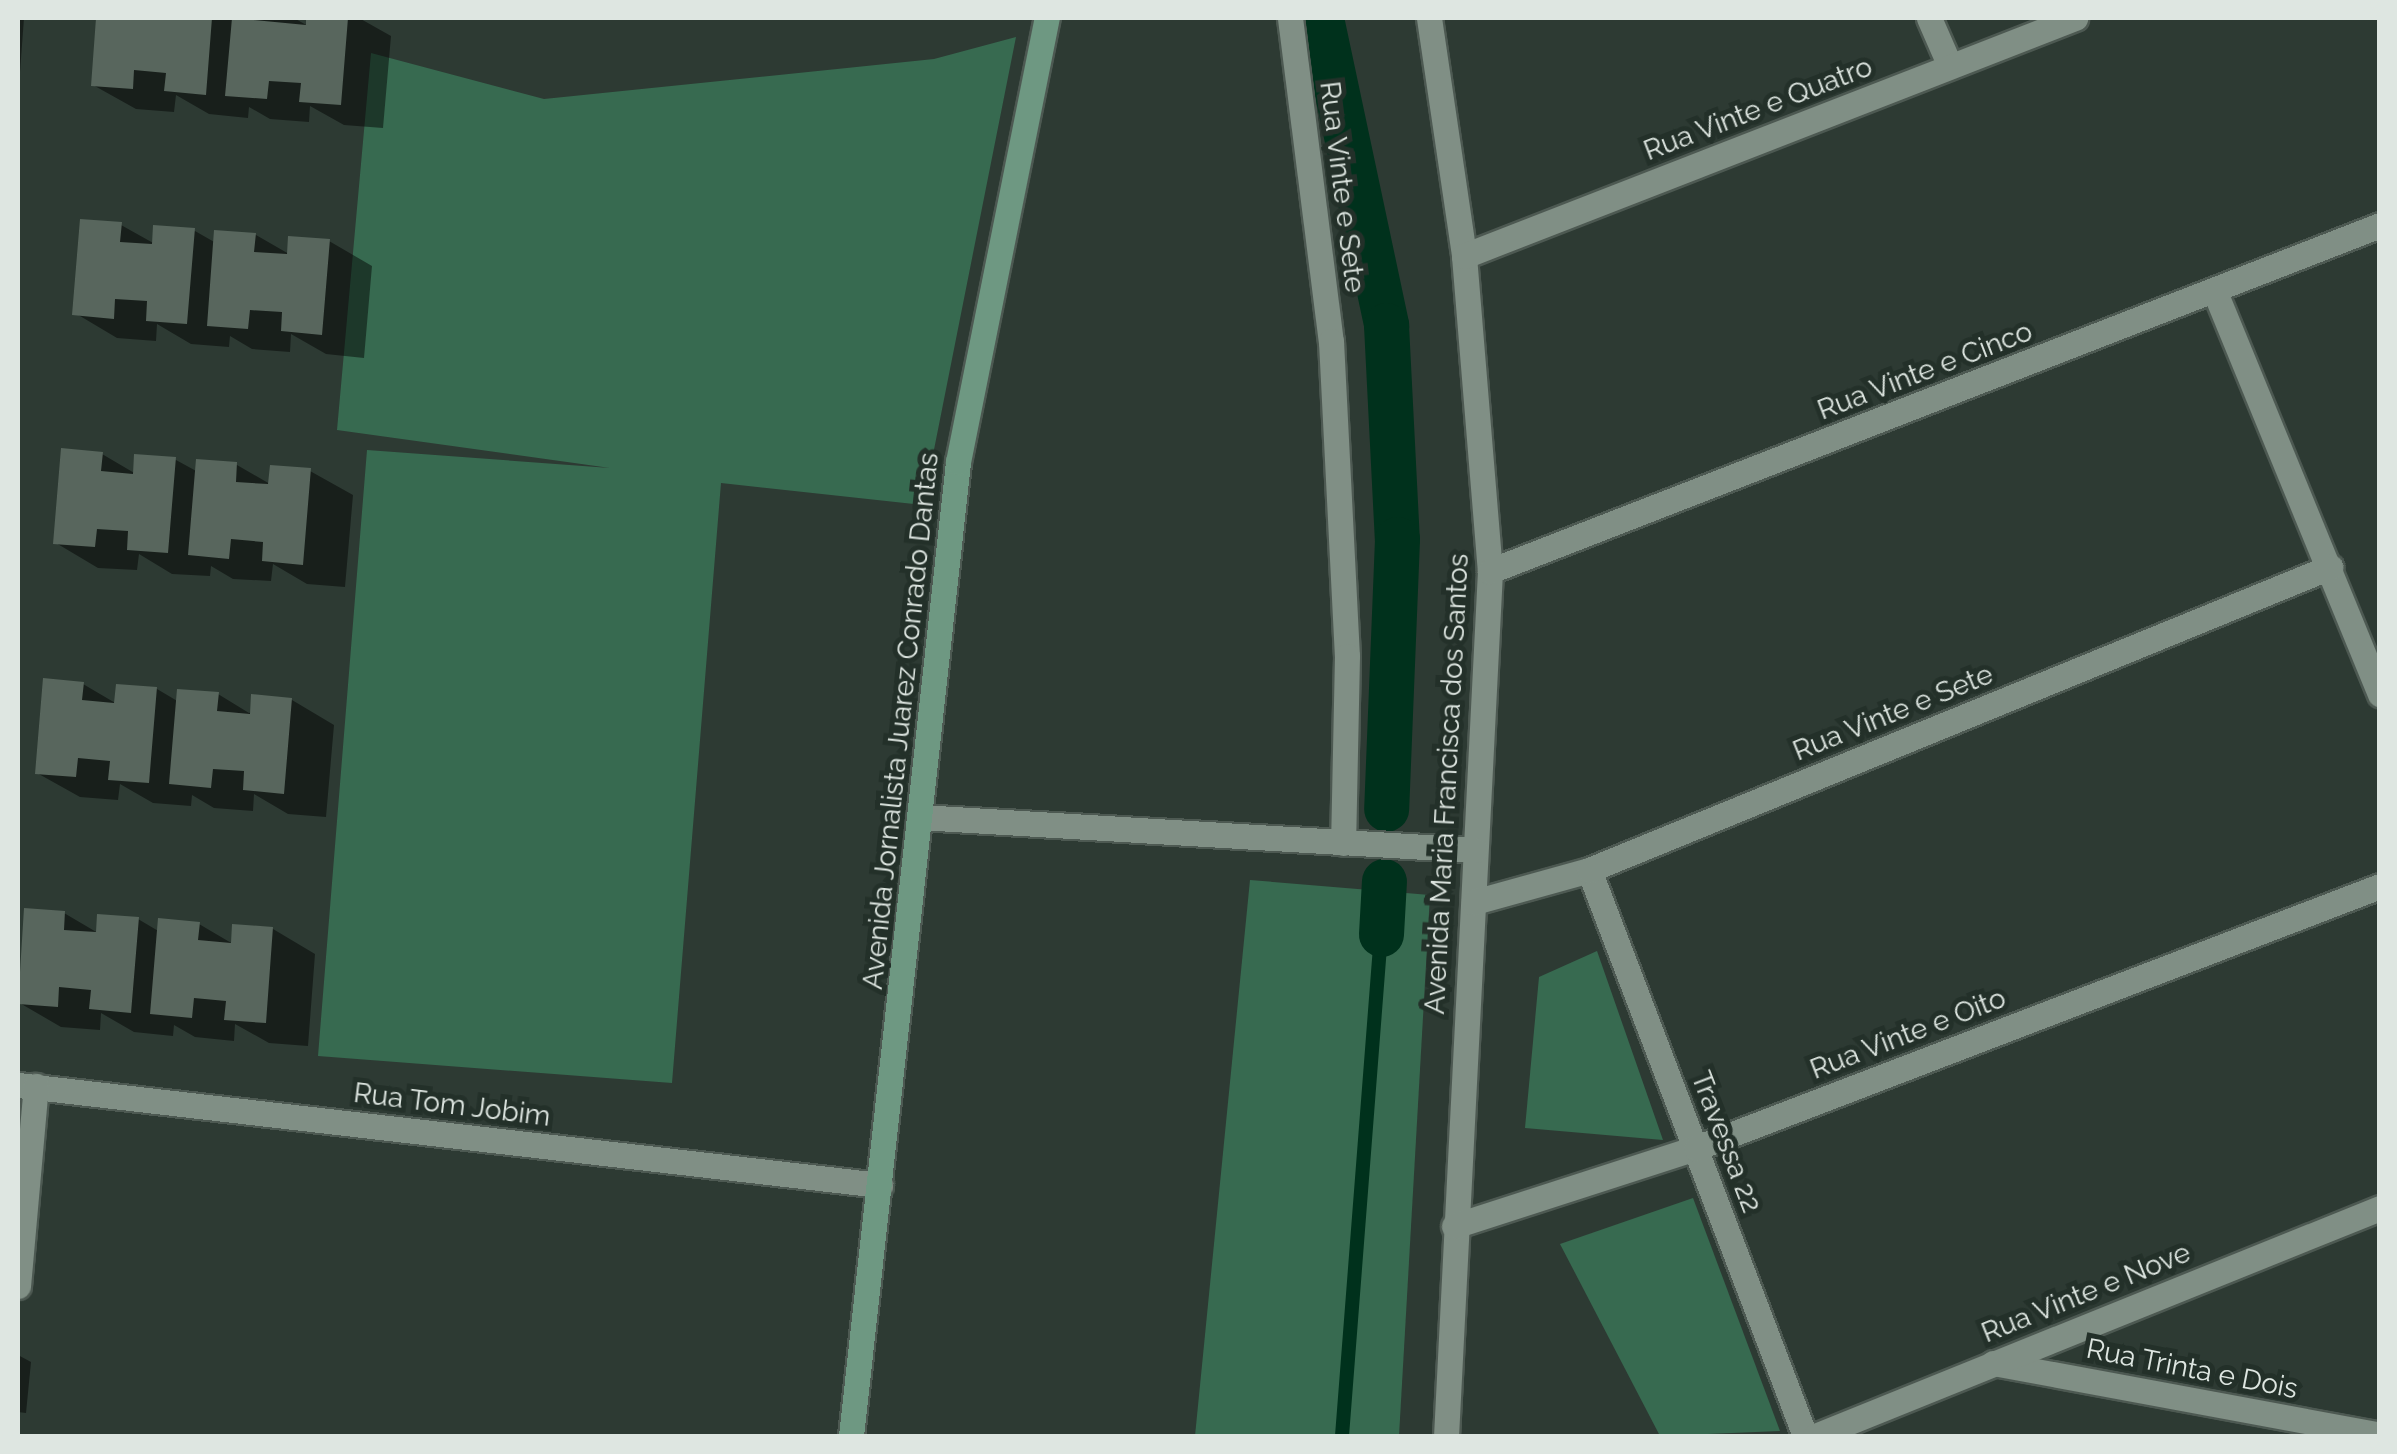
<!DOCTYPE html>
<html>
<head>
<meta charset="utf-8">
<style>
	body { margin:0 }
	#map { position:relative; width:2397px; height:1454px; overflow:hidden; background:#2d3a33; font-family:Raleway,sans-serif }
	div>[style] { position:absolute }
	.green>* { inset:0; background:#376a50 }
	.shadow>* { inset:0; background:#0007 }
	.stream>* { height:14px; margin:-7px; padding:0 7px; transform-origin:7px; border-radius:7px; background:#00311c }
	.canal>* { height:45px; margin:-22.5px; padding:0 22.5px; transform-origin:22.5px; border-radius:22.5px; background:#00311c }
	.building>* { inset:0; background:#58665d }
	.roads { filter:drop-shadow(2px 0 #4d5952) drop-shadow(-2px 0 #4d5952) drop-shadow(0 2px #4d5952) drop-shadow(0 -2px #4d5952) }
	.minor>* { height:25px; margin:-12.5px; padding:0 12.5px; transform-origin:12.5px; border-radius:12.5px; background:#808f85 }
	.secondary>* { height:25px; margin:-12.5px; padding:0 12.5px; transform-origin:12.5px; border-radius:12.5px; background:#6e9882 }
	span { translate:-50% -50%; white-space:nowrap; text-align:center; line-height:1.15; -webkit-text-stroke:10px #233029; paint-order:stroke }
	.street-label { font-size:28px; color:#dee6e1 }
	.frame { position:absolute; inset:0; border:20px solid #dee6e1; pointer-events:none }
</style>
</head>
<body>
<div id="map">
	<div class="green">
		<i style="clip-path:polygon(1016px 37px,923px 505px,721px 483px,672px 1083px,318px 1056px,367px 450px,610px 468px,337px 430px,371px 53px,544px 99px,934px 59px)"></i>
		<i style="clip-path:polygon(1250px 880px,1430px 895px,1399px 1436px,1195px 1436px)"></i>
		<i style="clip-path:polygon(1597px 951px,1663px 1140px,1525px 1128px,1539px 977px)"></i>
		<i style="clip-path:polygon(1693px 1198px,1780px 1431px,1660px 1436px,1560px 1244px)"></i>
	</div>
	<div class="shadow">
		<i style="clip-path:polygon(18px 18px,24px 18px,18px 99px)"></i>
		<i style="clip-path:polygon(99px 18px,294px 18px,308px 26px,309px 18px,359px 18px,391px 36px,383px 128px,344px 125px,310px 106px,309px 122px,270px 119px,249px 107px,248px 118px,209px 114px,176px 95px,174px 112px,136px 109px,93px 85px)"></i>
		<i style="clip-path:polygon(121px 225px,155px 244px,195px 231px,216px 243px,256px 235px,289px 254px,329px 241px,372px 266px,364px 358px,326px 354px,291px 334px,290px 352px,252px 349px,230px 336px,229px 347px,191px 344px,157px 324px,156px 341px,117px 338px,75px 313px)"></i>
		<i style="clip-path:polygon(102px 454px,136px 474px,176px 460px,198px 472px,237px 465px,270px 484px,310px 471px,353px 495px,345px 587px,307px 584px,273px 564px,271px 581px,233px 579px,211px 566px,210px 576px,172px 574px,139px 554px,137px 570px,98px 568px,56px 543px)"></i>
		<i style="clip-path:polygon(83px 684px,117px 704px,157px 689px,179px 702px,218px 694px,249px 713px,292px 700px,334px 725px,326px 817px,288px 814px,254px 794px,253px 811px,214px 808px,192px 795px,191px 806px,153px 803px,120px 784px,118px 800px,80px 797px,37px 773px)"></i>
		<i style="clip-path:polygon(64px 913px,98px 933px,138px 919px,160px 932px,199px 924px,233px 944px,273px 929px,315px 954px,308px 1046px,269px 1043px,235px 1024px,234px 1041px,195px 1037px,174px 1025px,173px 1036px,134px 1032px,101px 1013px,100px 1030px,61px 1027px,18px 1002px)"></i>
		<i style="clip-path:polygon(18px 1355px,31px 1362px,26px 1413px,18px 1412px)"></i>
	</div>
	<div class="stream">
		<i style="left:1342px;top:1436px;width:504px;rotate:-85.56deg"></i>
	</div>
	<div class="canal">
		<i style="left:1321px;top:18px;width:314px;rotate:78deg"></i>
		<i style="left:1386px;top:325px;width:214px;rotate:87.1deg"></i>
		<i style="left:1397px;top:539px;width:270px;rotate:92.3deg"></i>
		<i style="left:1381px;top:934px;width:53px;rotate:-86.8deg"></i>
	</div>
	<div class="building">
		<i style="clip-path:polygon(96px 18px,212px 18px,206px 95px,164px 91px,166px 73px,134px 70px,133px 89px,91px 86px)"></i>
		<i style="clip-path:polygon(232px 18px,306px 25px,306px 18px,348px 18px,341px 105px,299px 102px,301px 83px,269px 81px,267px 99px,225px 96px)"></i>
		<i style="clip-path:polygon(80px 219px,122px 222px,120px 242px,152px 244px,153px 225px,195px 228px,187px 324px,146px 321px,147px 301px,115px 299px,114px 319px,72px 315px)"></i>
		<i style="clip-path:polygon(214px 230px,256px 233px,254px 252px,287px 254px,288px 236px,330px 239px,322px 335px,281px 331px,282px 312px,250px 310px,248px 329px,207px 326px)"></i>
		<i style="clip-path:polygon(61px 448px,103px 452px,101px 471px,133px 474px,134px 454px,176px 457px,168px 553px,127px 550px,128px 531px,97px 529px,95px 547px,53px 544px)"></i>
		<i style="clip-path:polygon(196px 459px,237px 462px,236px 482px,268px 484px,270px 465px,311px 468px,303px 565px,262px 561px,263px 542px,231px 539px,229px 559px,188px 555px)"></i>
		<i style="clip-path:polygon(43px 678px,84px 682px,82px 700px,114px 703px,116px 684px,157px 687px,149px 783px,108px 780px,110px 761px,78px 758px,76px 777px,35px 774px)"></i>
		<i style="clip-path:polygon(177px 689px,219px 692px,217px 711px,250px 714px,251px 694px,292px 698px,284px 794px,243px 790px,244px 771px,213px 769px,211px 788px,169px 784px)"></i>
		<i style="clip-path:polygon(24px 908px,65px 911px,64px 930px,96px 932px,97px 914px,139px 917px,131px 1013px,89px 1009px,91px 990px,59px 987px,58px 1007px,18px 1004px)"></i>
		<i style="clip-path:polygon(158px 918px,200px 922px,198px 940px,231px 943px,232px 924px,273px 927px,266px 1023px,224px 1020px,226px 1001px,194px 998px,192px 1018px,150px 1014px)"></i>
	</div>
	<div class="roads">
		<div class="minor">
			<i style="left:1290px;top:18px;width:326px;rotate:82.8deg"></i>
			<i style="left:1331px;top:341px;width:315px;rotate:87.1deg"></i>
			<i style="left:1347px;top:656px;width:187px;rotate:91.2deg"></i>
			<i style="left:1429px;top:18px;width:241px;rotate:81.6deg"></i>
			<i style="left:1464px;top:256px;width:316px;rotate:85.3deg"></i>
			<i style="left:1490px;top:571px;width:866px;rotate:92.91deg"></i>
			<i style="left:1929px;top:18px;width:52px;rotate:66.4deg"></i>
			<i style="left:1464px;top:256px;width:656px;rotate:-21.28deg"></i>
			<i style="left:2215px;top:292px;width:435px;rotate:67.7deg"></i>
			<i style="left:1490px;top:571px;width:955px;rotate:-21.24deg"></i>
			<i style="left:920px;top:817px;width:556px;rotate:3.4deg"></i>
			<i style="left:1589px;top:870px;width:606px;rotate:69.11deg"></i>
			<i style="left:1474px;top:902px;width:119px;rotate:-15.5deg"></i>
			<i style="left:1589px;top:870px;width:801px;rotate:-22.24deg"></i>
			<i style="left:18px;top:1085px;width:868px;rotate:6.62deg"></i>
			<i style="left:1454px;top:1226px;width:254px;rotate:-17.9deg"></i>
			<i style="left:1696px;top:1148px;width:732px;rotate:-20.96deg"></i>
			<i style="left:18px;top:1286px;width:201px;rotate:-84.9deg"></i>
			<i style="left:1993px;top:1363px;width:394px;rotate:10.5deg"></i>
			<i style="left:1815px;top:1436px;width:609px;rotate:-21.98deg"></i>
		</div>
		<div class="secondary">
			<i style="left:851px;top:1436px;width:980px;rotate:-83.73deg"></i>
			<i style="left:958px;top:462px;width:453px;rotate:-78.7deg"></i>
		</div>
	</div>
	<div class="street-label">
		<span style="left:1758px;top:109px;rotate:-21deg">Rua Vinte e Quatro</span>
		<span style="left:1342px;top:187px;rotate:83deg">Rua Vinte e Sete</span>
		<span style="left:1925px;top:371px;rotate:-21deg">Rua Vinte e Cinco</span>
		<span style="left:1893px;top:713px;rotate:-22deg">Rua Vinte e Sete</span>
		<span style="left:901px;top:721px;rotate:-84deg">Avenida Jornalista Juarez Conrado Dantas</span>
		<span style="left:1447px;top:784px;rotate:-87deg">Avenida Maria Francisca dos Santos</span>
		<span style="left:1908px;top:1034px;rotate:-21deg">Rua Vinte e Oito</span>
		<span style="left:452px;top:1105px;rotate:7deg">Rua Tom Jobim</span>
		<span style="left:1726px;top:1142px;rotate:69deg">Travessa 22</span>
		<span style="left:2086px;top:1293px;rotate:-22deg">Rua Vinte e Nove</span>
		<span style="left:2192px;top:1369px;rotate:11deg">Rua Trinta e Dois</span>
	</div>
	<div class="frame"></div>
</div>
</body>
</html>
